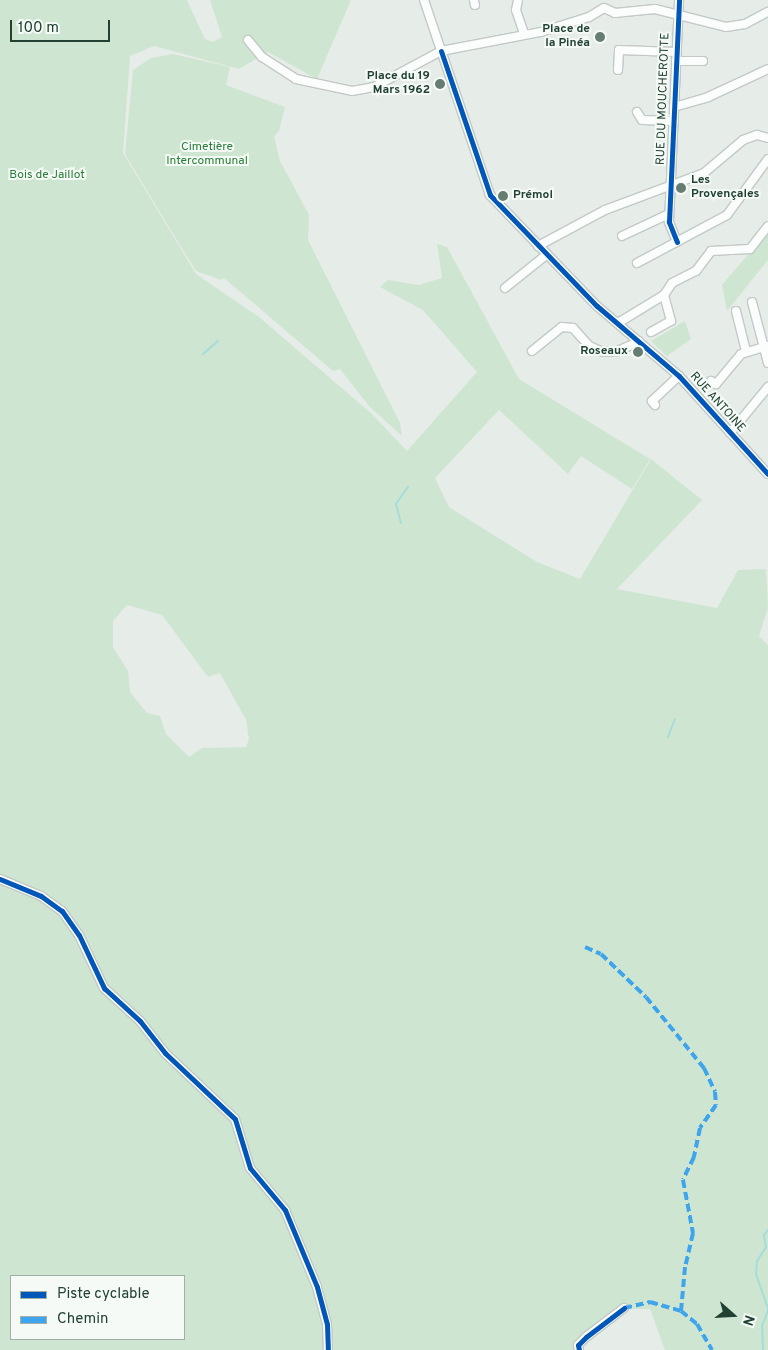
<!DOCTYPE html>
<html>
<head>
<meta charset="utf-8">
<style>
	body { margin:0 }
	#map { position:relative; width:768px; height:1350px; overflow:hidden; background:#e6ece8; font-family:Overpass,sans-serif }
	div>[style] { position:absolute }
	.green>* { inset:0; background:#cee6d1 }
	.stream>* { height:2px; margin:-1px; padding:0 1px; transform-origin:1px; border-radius:1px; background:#a4ddda }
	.roads { filter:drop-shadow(1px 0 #c3c9c5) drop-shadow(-1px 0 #c3c9c5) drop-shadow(0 1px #c3c9c5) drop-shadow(0 -1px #c3c9c5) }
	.minor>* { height:8px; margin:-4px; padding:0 4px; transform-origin:4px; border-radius:4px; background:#fbfcfc }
	.quiet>* { height:4px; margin-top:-2px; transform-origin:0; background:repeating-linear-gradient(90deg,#3ea4eb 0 8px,transparent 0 12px) }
	.cycleway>* { height:5px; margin:-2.5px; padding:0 2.5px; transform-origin:2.5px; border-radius:2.5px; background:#0057b8 }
	.dots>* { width:14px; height:14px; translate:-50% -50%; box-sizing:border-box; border:2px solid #f5faf6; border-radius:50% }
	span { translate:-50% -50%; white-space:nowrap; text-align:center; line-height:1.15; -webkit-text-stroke:4px #f5faf6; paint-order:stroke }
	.poi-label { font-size:12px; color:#214233; font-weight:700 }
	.right { translate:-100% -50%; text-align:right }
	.left { translate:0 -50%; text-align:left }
	.street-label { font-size:12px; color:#214233 }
	.park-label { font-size:12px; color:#287c38 }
	.legend { position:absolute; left:10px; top:1275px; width:175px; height:65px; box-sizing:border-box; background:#f5faf6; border:1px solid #a0b0a8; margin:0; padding:6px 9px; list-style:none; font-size:15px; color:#214233 }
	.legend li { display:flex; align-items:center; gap:10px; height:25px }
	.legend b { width:25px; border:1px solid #a0b0a8 }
	.north { position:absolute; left:708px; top:1290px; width:50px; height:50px; -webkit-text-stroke:4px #f5faf6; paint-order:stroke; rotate:109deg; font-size:14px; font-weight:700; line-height:20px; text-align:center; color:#214233 }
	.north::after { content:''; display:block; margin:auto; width:18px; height:22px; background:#214233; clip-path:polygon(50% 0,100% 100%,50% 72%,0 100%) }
	.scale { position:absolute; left:10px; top:20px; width:100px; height:22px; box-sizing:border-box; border:2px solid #214233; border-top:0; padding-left:6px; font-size:15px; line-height:18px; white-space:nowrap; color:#214233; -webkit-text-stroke:4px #f5faf6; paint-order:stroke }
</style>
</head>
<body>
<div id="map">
	<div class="green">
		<i style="clip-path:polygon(evenodd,0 0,187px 0,205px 39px,213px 42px,222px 37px,210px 0,351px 0,317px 79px,268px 52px,239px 69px,154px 46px,130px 56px,123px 153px,196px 274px,259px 317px,372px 414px,407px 451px,477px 372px,423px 310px,380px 287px,388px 280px,419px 285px,442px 278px,437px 244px,447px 247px,519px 379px,650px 459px,632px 489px,581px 456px,568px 474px,499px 410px,435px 478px,449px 507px,537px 562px,580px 579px,651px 459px,702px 500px,617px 589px,717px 608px,738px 570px,766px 569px,768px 608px,759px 636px,768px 645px,768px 1350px,665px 1350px,650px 1309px,627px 1309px,577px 1350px,0 1350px,0 0,127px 605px,162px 615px,208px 677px,220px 673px,246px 720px,249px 739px,246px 747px,202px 748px,189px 757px,166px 734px,160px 716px,147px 713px,130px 692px,128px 671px,113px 647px,113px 621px,127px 605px,0 0,11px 1276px,184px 1276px,184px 1339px,11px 1339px,11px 1276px)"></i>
		<i style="clip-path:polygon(173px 54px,230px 67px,226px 85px,285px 107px,279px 131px,274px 136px,280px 161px,309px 215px,308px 240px,400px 423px,402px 436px,369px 406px,340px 369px,333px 371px,224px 278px,221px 280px,196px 271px,181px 247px,125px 154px,133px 70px,151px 58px)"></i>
		<i style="clip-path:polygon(768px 231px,768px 260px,727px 311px,722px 285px)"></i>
		<i style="clip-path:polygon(685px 321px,691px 339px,667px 356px,651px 341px)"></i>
	</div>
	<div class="stream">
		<i style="left:203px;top:354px;width:20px;rotate:-41deg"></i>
		<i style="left:401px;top:523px;width:20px;rotate:-105deg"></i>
		<i style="left:396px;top:504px;width:21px;rotate:-55deg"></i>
		<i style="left:668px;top:737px;width:19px;rotate:-69deg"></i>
		<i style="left:768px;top:1230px;width:6px;rotate:129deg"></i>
		<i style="left:764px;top:1235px;width:12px;rotate:81deg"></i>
		<i style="left:766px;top:1247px;width:17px;rotate:123deg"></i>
		<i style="left:757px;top:1261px;width:13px;rotate:94deg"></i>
		<i style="left:756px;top:1274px;width:37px;rotate:71deg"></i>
		<i style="left:763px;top:1350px;width:24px;rotate:-92deg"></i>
		<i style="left:762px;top:1326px;width:17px;rotate:-69deg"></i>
	</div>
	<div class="roads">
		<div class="minor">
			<i style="left:424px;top:0;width:206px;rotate:71.3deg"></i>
			<i style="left:490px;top:195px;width:154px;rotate:46.1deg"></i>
			<i style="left:597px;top:306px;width:108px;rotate:40.5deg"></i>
			<i style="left:679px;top:376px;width:132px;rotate:47.8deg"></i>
			<i style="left:474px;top:0;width:5px;rotate:79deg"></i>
			<i style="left:518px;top:0;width:10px;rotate:101deg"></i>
			<i style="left:516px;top:10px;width:24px;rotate:71deg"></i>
			<i style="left:604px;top:8px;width:12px;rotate:24deg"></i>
			<i style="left:615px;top:13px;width:40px;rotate:-5.7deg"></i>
			<i style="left:655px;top:9px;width:73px;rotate:14.2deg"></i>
			<i style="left:726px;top:27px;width:19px;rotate:-9deg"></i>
			<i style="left:745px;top:24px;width:26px;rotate:-28deg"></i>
			<i style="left:248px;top:40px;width:22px;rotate:51deg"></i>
			<i style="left:262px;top:57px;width:40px;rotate:32.9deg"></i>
			<i style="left:296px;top:79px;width:57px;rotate:12.1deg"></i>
			<i style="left:352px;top:91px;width:22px;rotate:-10deg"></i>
			<i style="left:374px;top:87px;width:76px;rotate:-28.2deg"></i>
			<i style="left:441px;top:51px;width:102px;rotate:-10.8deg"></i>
			<i style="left:541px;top:32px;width:50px;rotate:-17.4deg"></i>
			<i style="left:589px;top:17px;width:17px;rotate:-31deg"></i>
			<i style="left:676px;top:61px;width:27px"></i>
			<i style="left:618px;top:70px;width:20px;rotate:-87deg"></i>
			<i style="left:619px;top:50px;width:57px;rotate:2deg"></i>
			<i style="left:674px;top:107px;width:35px;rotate:-16deg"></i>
			<i style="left:708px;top:97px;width:66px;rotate:-25deg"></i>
			<i style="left:637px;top:112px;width:9px;rotate:58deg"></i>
			<i style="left:642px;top:120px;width:32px;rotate:2deg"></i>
			<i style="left:622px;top:236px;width:52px;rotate:-25.1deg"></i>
			<i style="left:677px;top:242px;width:22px;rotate:-112deg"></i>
			<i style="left:669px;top:222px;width:222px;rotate:-87.4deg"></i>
			<i style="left:538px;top:246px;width:76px;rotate:-28.2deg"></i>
			<i style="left:605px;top:210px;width:106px;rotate:-20.5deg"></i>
			<i style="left:704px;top:173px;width:51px;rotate:-40.2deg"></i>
			<i style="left:743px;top:140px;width:15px;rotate:-20deg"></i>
			<i style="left:757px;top:135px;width:11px;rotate:15deg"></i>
			<i style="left:637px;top:263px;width:102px;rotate:-28.1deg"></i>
			<i style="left:727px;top:215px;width:69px;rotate:-53.8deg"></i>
			<i style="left:505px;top:288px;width:53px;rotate:-38.8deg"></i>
			<i style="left:752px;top:302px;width:63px;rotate:75.3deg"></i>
			<i style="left:736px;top:311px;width:41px;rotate:76deg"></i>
			<i style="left:618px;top:323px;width:54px;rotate:-31.3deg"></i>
			<i style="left:664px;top:295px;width:14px;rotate:-56deg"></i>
			<i style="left:672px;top:283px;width:27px;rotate:-27deg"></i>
			<i style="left:696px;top:271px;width:25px;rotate:-53deg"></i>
			<i style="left:711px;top:251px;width:39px;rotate:-3deg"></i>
			<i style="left:750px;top:249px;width:29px;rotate:-52deg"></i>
			<i style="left:651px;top:332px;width:23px;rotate:-29deg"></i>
			<i style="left:671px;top:321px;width:27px;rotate:-105deg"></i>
			<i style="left:532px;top:351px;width:38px;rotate:-39deg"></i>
			<i style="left:562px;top:327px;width:11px;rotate:5deg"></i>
			<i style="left:573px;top:328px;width:24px;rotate:48deg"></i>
			<i style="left:589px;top:346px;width:15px;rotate:23deg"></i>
			<i style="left:603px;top:352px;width:15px;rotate:-4deg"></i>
			<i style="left:618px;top:351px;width:23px;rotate:-25deg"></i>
			<i style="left:711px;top:381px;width:6px;rotate:31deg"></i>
			<i style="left:716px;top:384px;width:39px;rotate:-50deg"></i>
			<i style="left:741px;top:354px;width:28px;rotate:-17deg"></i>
			<i style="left:655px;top:405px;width:5px;rotate:-127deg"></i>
			<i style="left:652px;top:401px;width:37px;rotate:-43deg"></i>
			<i style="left:730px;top:433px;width:60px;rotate:-50.4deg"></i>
			<i style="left:0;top:879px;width:44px;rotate:22.5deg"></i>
			<i style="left:41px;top:896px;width:26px;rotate:36deg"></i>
			<i style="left:62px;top:911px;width:29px;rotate:55deg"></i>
			<i style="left:79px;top:935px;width:59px;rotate:64.7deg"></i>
			<i style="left:104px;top:988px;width:49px;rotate:42.5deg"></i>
			<i style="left:140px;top:1021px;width:41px;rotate:52deg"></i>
			<i style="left:165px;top:1053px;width:96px;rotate:43.3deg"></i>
			<i style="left:235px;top:1119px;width:51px;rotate:73deg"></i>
			<i style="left:250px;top:1168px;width:55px;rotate:50.2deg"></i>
			<i style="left:285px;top:1210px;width:83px;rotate:67.4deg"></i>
			<i style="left:317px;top:1287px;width:38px;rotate:75deg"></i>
			<i style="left:327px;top:1324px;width:26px;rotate:88deg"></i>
			<i style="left:579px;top:1350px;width:5px;rotate:-101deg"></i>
			<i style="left:578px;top:1345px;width:11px;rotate:-45deg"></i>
			<i style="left:586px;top:1337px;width:48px;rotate:-37.3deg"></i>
		</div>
	</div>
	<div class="quiet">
		<i style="left:585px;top:947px;width:17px;rotate:24deg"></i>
		<i style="left:601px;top:954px;width:62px;rotate:43.7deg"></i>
		<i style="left:646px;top:997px;width:92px;rotate:50.8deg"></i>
		<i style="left:704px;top:1068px;width:26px;rotate:65deg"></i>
		<i style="left:715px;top:1092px;width:13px;rotate:86deg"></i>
		<i style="left:716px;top:1105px;width:28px;rotate:125deg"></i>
		<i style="left:700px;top:1128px;width:30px;rotate:102deg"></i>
		<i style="left:694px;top:1157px;width:25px;rotate:116deg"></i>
		<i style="left:683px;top:1180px;width:54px;rotate:79.3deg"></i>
		<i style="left:693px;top:1233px;width:35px;rotate:103deg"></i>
		<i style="left:685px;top:1267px;width:44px;rotate:95.2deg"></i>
		<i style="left:624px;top:1308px;width:27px;rotate:-13deg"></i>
		<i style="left:650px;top:1302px;width:32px;rotate:16deg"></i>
		<i style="left:681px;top:1311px;width:21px;rotate:39deg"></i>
		<i style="left:697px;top:1324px;width:30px;rotate:60deg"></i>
	</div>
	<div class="cycleway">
		<i style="left:441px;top:51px;width:152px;rotate:71.2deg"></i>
		<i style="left:490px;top:195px;width:154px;rotate:46.1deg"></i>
		<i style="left:597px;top:306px;width:108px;rotate:40.5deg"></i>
		<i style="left:679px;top:376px;width:132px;rotate:47.8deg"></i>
		<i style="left:677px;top:242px;width:22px;rotate:-112deg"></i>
		<i style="left:669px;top:222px;width:222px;rotate:-87.4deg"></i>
		<i style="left:0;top:879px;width:44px;rotate:22.5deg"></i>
		<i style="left:41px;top:896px;width:26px;rotate:36deg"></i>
		<i style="left:62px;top:911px;width:29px;rotate:55deg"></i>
		<i style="left:79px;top:935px;width:59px;rotate:64.7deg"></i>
		<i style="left:104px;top:988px;width:49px;rotate:42.5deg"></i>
		<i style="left:140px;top:1021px;width:41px;rotate:52deg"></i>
		<i style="left:165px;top:1053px;width:96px;rotate:43.3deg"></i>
		<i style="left:235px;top:1119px;width:51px;rotate:73deg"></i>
		<i style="left:250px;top:1168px;width:55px;rotate:50.2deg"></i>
		<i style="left:285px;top:1210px;width:83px;rotate:67.4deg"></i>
		<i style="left:317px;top:1287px;width:38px;rotate:75deg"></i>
		<i style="left:327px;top:1324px;width:26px;rotate:88deg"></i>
		<i style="left:579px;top:1350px;width:5px;rotate:-101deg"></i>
		<i style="left:578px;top:1345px;width:11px;rotate:-45deg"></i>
		<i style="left:586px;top:1337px;width:48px;rotate:-37.3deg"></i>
	</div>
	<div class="dots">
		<i style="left:600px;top:37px;background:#667e72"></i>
		<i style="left:440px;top:84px;background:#667e72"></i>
		<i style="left:681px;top:188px;background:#667e72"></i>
		<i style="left:503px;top:196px;background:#667e72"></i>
		<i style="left:638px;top:352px;background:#667e72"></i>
	</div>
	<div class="poi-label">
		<span class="right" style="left:590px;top:37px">Place de<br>la Pinéa</span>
		<span class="right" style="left:430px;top:84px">Place du 19<br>Mars 1962</span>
		<span class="left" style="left:691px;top:188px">Les<br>Provençales</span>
		<span class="left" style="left:513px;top:196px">Prémol</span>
		<span class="right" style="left:628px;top:352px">Roseaux</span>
	</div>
	<div class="street-label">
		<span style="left:664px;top:99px;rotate:-88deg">RUE DU MOUCHEROTTE</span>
		<span style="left:717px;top:403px;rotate:48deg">RUE ANTOINE</span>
	</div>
	<div class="park-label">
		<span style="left:207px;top:155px">Cimetière<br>Intercommunal</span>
		<span style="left:47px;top:176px">Bois de Jaillot</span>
	</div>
	<ul class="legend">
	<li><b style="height:6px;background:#0057b8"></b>Piste cyclable</li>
	<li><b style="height:6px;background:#3ea4eb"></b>Chemin</li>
	</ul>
	<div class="north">N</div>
	<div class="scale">100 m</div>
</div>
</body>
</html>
